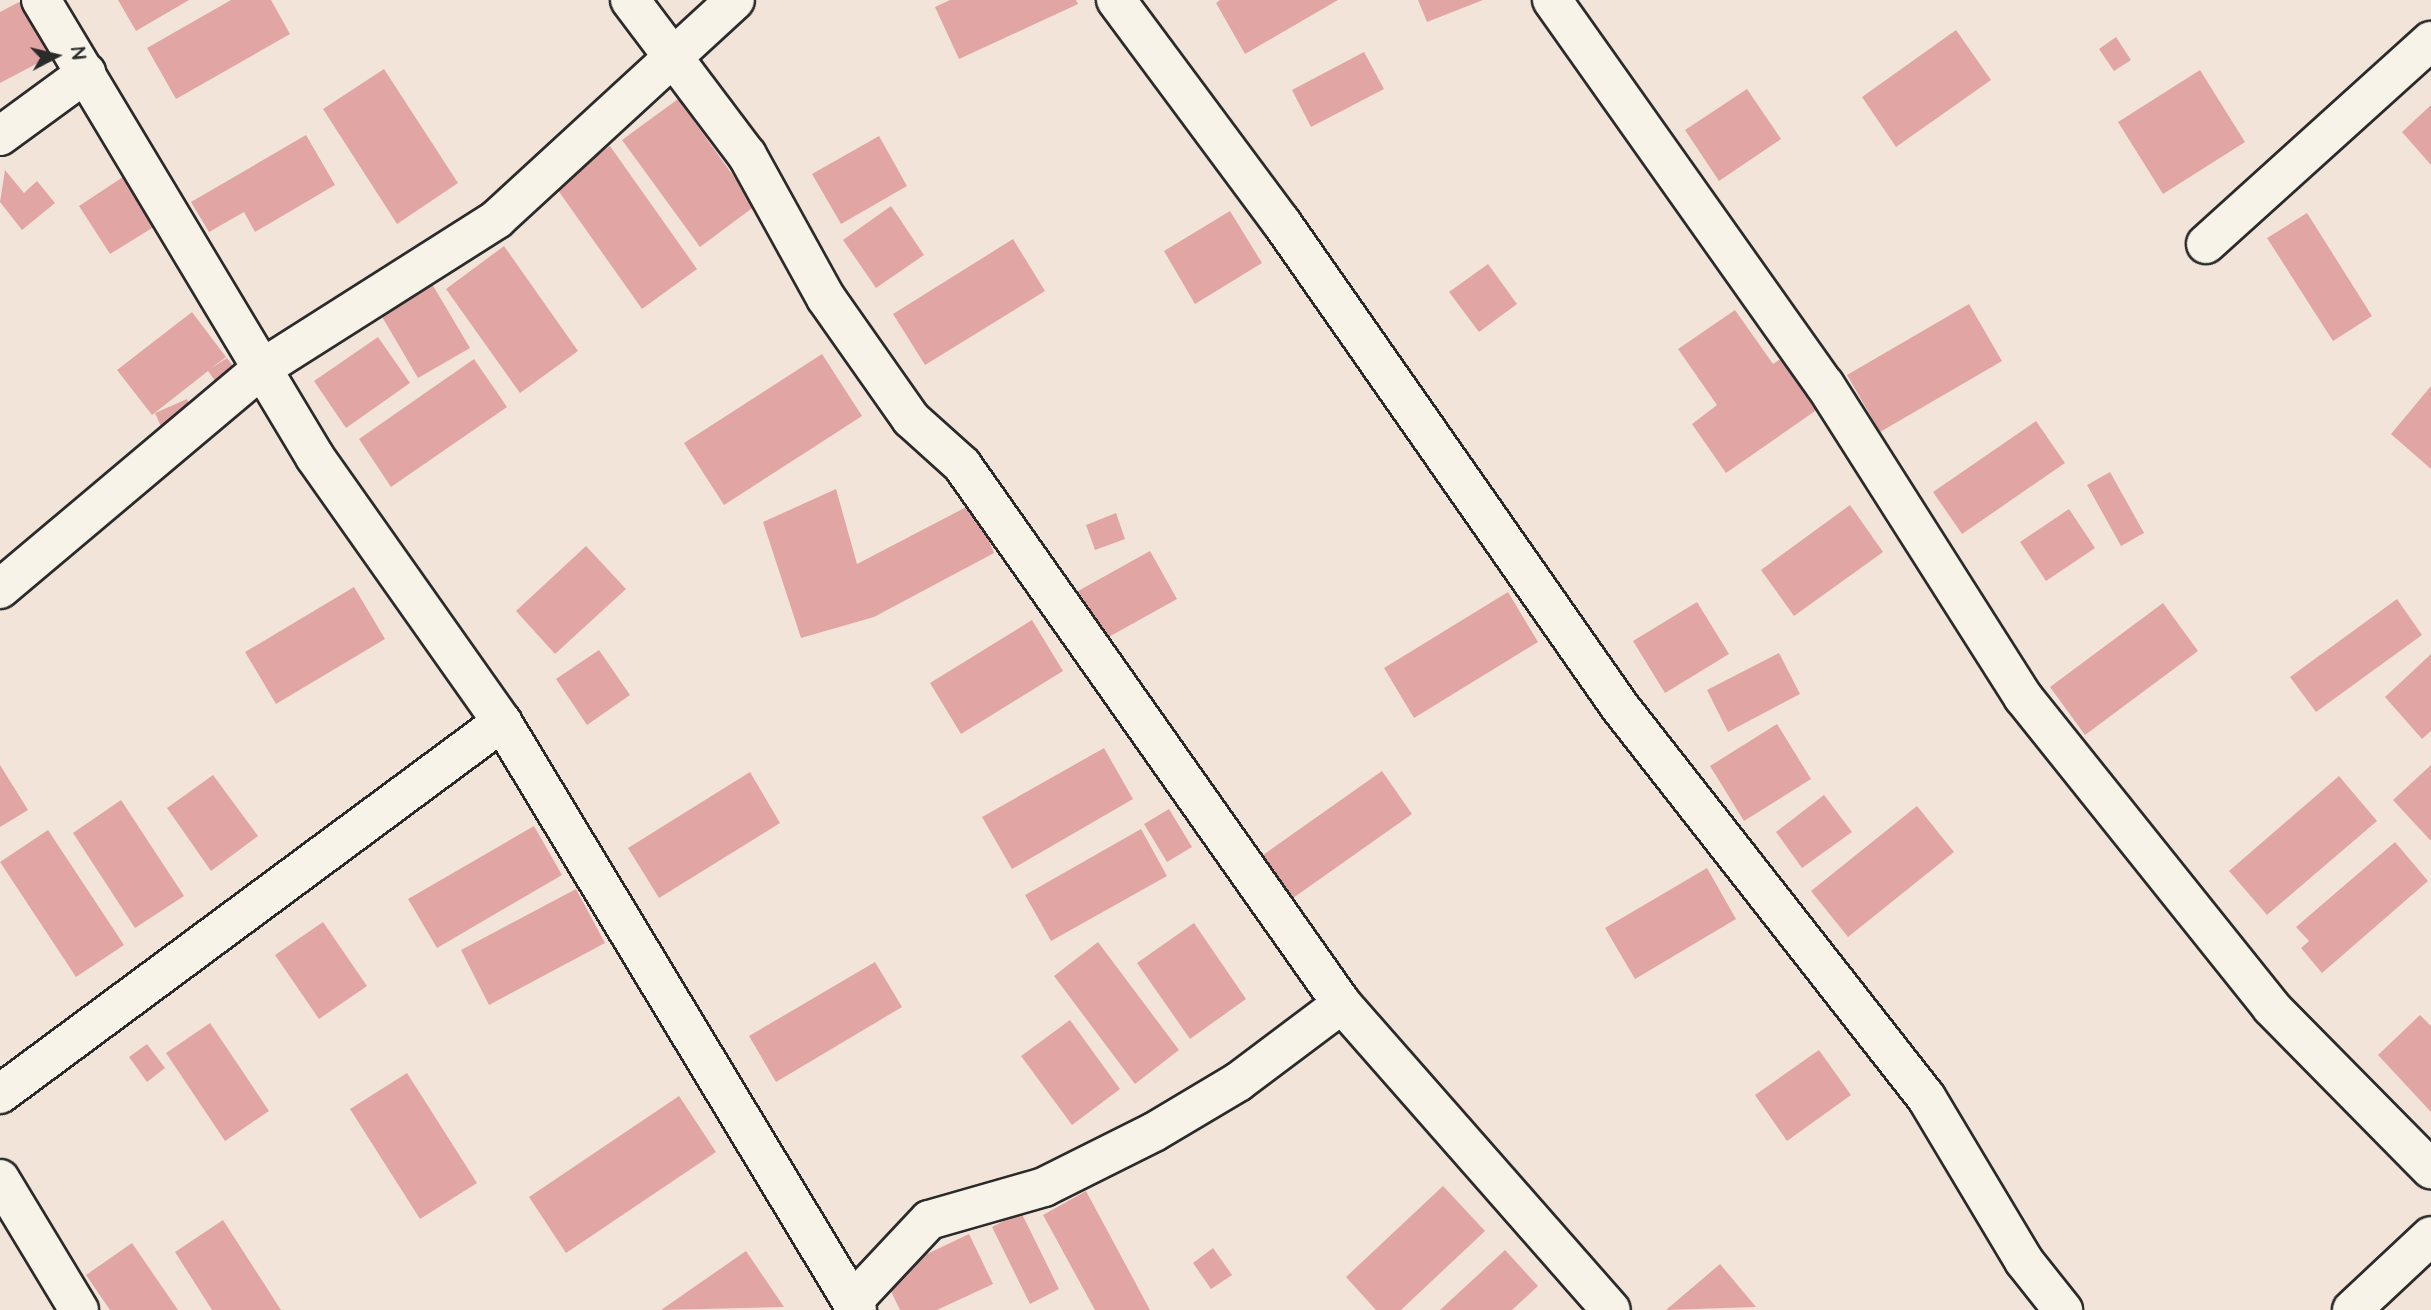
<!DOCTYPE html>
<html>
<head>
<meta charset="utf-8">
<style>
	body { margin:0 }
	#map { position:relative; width:2431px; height:1310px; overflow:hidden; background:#f3e4da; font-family:"Architects Daughter",sans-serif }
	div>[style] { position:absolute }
	.building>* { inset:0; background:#e1a6a4 }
	.roads { filter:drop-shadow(2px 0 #2b2b2b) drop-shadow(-2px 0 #2b2b2b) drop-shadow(0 2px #2b2b2b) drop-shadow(0 -2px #2b2b2b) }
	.street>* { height:38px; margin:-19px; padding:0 19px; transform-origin:19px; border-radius:19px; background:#f7f3e8 }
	span { translate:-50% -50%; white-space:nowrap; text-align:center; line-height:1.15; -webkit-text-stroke:6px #f7f3e8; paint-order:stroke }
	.north { position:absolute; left:21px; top:21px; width:70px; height:70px; -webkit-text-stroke:5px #f7f3e8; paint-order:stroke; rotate:83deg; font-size:19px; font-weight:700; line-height:28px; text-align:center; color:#2b2b2b }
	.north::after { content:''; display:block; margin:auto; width:24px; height:32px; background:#2b2b2b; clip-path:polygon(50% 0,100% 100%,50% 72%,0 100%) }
</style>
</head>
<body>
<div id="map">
	<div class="building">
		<i style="clip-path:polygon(23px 0,57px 53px,0 83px,0 12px)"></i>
		<i style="clip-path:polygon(118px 0,189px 0,136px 31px)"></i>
		<i style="clip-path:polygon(231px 0,271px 0,290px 34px,176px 99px,147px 48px)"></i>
		<i style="clip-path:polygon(950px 0,1076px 0,1078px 4px,959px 59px,935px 7px)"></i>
		<i style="clip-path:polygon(1220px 0,1338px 0,1245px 54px,1216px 3px)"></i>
		<i style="clip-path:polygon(1418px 0,1483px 0,1427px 22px)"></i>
		<i style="clip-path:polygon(1956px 30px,1991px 80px,1896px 147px,1862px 97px)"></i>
		<i style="clip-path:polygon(2116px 37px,2131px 60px,2114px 71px,2099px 49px)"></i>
		<i style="clip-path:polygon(1364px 52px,1384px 89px,1311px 127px,1292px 90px)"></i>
		<i style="clip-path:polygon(384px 69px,458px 183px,397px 224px,323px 109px)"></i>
		<i style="clip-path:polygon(2200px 70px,2245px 142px,2163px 194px,2118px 122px)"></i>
		<i style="clip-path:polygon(1747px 89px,1781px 139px,1719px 181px,1685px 130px)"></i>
		<i style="clip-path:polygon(678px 99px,755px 206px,700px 247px,622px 140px)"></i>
		<i style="clip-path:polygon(2431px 105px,2431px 165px,2402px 132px)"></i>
		<i style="clip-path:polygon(306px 135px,335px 185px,255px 232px,244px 212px,209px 232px,191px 202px)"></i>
		<i style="clip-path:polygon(879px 136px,907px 186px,841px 224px,812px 174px)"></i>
		<i style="clip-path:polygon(610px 146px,697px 269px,642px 309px,555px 186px)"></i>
		<i style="clip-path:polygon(5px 170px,24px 193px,37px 181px,55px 203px,22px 230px,0 202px)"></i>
		<i style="clip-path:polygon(126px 175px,157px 225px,110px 254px,79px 206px)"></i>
		<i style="clip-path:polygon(891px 206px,924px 255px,876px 288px,843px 240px)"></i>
		<i style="clip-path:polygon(1230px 211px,1262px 263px,1195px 304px,1164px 251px)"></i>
		<i style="clip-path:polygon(2307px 213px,2372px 316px,2333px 341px,2267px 238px)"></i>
		<i style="clip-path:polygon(1013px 239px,1045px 291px,925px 365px,893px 314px)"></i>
		<i style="clip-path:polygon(504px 246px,578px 351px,520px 393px,446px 289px)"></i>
		<i style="clip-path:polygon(1488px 264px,1517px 304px,1479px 332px,1449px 292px)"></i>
		<i style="clip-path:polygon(432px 284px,470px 348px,418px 378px,381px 315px)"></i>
		<i style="clip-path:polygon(1969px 304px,2002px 361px,1880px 432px,1847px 375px)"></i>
		<i style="clip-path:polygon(1735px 310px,1773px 364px,1782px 358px,1818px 409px,1726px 473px,1692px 424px,1717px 405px,1678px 349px)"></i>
		<i style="clip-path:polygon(192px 312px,226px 357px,210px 369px,227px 358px,239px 374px,221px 389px,208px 371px,152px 415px,117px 370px)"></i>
		<i style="clip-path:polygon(378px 337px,410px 383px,346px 428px,314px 381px)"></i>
		<i style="clip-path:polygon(822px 354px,862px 416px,724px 505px,684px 443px)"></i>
		<i style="clip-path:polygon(474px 359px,507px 407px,391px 487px,359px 439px)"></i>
		<i style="clip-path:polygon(2431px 386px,2431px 469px,2391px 434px)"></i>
		<i style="clip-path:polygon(187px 399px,195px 417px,163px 431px,155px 413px)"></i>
		<i style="clip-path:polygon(2036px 421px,2065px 463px,1962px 534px,1933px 492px)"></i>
		<i style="clip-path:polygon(2110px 472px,2144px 533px,2121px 546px,2087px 485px)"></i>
		<i style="clip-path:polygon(836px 489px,857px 564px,974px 503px,994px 553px,874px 617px,801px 638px,763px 522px)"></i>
		<i style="clip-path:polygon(1850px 505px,1883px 552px,1794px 616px,1761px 570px)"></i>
		<i style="clip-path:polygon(2069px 509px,2095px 548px,2046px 581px,2020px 542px)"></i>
		<i style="clip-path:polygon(1116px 513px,1125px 539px,1095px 550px,1086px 525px)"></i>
		<i style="clip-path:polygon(586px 546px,626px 589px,555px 654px,516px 611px)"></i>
		<i style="clip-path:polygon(1150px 551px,1177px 599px,1105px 639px,1078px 591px)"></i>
		<i style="clip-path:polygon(354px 587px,385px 639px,276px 704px,245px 652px)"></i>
		<i style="clip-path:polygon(1508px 592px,1538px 642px,1414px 718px,1384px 668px)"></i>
		<i style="clip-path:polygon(2397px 599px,2422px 635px,2316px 712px,2290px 677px)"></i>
		<i style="clip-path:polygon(1697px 602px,1729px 654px,1665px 693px,1633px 641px)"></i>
		<i style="clip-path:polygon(2163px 603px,2198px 651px,2085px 735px,2050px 687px)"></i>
		<i style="clip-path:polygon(1032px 620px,1063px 671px,961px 734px,930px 683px)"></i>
		<i style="clip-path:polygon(599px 650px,630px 695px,587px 725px,556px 679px)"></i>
		<i style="clip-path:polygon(1779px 653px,1800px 694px,1728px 732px,1707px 690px)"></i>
		<i style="clip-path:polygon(2431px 654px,2431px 731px,2422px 739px,2385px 697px)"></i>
		<i style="clip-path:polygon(1777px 724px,1811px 779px,1744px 821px,1710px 766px)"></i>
		<i style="clip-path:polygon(1104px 748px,1133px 799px,1012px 869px,982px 817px)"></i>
		<i style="clip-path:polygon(0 765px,28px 810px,0 827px)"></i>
		<i style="clip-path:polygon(2431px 765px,2431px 839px,2430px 840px,2393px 800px)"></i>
		<i style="clip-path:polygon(1382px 771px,1412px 814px,1293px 898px,1263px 855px)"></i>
		<i style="clip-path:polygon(750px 772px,780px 823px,659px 898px,628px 848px)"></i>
		<i style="clip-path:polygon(213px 775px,258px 836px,211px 871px,167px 808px)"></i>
		<i style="clip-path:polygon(2339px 776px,2377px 821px,2267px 915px,2229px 871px)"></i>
		<i style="clip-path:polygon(1824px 795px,1852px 832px,1802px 868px,1776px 832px)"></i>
		<i style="clip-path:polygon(121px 800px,184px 896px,135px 928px,73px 833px)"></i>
		<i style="clip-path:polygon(1917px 806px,1954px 852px,1848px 937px,1811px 891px)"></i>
		<i style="clip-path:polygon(1169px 809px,1192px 847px,1167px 862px,1144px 824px)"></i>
		<i style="clip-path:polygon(534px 826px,562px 875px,437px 948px,408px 899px)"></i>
		<i style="clip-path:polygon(1141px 829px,1167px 876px,1051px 941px,1025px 895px)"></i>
		<i style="clip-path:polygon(48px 830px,124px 945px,76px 977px,0 862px)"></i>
		<i style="clip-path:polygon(2395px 842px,2428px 881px,2322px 973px,2301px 948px,2309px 941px,2296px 927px)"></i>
		<i style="clip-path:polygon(1707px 868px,1736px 919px,1635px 979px,1605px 928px)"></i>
		<i style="clip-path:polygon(576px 889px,605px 943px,489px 1005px,461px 950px)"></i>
		<i style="clip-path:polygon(323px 922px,367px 986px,319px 1019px,275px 955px)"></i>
		<i style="clip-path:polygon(1194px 923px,1246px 999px,1190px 1039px,1137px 963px)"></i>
		<i style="clip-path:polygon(1098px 942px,1179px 1050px,1135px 1084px,1054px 976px)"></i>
		<i style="clip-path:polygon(875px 962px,902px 1007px,776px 1082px,749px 1036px)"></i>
		<i style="clip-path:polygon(2420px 1015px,2431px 1026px,2431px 1112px,2378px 1055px)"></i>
		<i style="clip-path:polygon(1070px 1020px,1120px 1089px,1072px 1125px,1021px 1056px)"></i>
		<i style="clip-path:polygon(210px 1023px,269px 1111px,225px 1141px,166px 1053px)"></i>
		<i style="clip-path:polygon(147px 1044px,165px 1068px,147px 1082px,129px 1057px)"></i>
		<i style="clip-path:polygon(1819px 1050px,1851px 1095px,1787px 1141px,1755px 1095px)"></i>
		<i style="clip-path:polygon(407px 1073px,477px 1183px,420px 1219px,350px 1109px)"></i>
		<i style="clip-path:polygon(679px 1096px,716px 1152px,566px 1253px,529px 1197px)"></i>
		<i style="clip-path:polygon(1443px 1186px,1485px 1231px,1401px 1310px,1376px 1310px,1346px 1277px)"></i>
		<i style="clip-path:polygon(1086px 1191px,1150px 1310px,1095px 1310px,1043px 1215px)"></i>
		<i style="clip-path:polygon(1021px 1212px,1059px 1289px,1030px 1304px,992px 1227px)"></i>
		<i style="clip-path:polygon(223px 1220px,281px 1310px,212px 1310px,175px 1252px)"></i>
		<i style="clip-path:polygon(969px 1234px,993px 1284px,937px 1310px,900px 1310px,883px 1275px)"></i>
		<i style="clip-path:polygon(132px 1243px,178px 1310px,110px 1310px,86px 1275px)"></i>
		<i style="clip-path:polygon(1213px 1248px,1232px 1275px,1211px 1289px,1193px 1263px)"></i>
		<i style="clip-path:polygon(1505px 1250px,1538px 1286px,1512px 1310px,1440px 1310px)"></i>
		<i style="clip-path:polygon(746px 1251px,784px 1307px,661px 1310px)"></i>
		<i style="clip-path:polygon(1720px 1264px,1756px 1307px,1666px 1310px)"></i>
	</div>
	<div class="roads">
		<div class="street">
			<i style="left:41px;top:0;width:533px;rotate:59.05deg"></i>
			<i style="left:315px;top:457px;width:324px;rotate:54.8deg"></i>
			<i style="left:502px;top:722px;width:687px;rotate:58.88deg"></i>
			<i style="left:630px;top:0;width:194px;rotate:53deg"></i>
			<i style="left:747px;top:155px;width:163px;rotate:61.1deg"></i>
			<i style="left:826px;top:298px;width:148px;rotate:54.9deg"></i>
			<i style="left:911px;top:419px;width:69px;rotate:42deg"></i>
			<i style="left:962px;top:465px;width:659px;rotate:54.82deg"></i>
			<i style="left:1342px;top:1004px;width:407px;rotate:48.7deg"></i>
			<i style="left:1116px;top:0;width:277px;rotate:53.4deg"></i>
			<i style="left:1281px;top:222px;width:592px;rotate:55.05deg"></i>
			<i style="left:1620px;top:707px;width:496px;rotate:51.9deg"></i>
			<i style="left:1926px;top:1097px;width:191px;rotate:59.1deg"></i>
			<i style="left:2024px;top:1261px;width:63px;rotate:51.5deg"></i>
			<i style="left:1552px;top:0;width:472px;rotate:54.7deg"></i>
			<i style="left:1825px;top:385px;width:370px;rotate:57.6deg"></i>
			<i style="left:2023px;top:697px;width:397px;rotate:51.3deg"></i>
			<i style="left:2271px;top:1007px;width:228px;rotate:45.4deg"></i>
			<i style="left:0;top:136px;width:107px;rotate:-36.2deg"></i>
			<i style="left:2206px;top:244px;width:303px;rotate:-42.1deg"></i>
			<i style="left:0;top:589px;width:345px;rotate:-40.1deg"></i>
			<i style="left:264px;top:367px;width:276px;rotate:-32.4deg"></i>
			<i style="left:497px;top:219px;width:323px;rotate:-42.6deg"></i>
			<i style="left:0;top:1094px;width:625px;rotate:-36.54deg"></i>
			<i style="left:0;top:1179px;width:153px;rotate:58.9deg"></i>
			<i style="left:853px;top:1301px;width:111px;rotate:-46.8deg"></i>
			<i style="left:929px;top:1220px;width:120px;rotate:-16deg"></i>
			<i style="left:1044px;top:1187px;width:123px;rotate:-26.6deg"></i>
			<i style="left:1154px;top:1132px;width:98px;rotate:-30.8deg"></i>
			<i style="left:1238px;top:1082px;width:130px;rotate:-36.9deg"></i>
			<i style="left:2352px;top:1310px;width:108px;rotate:-43.1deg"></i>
		</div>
	</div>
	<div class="north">N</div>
</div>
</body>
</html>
